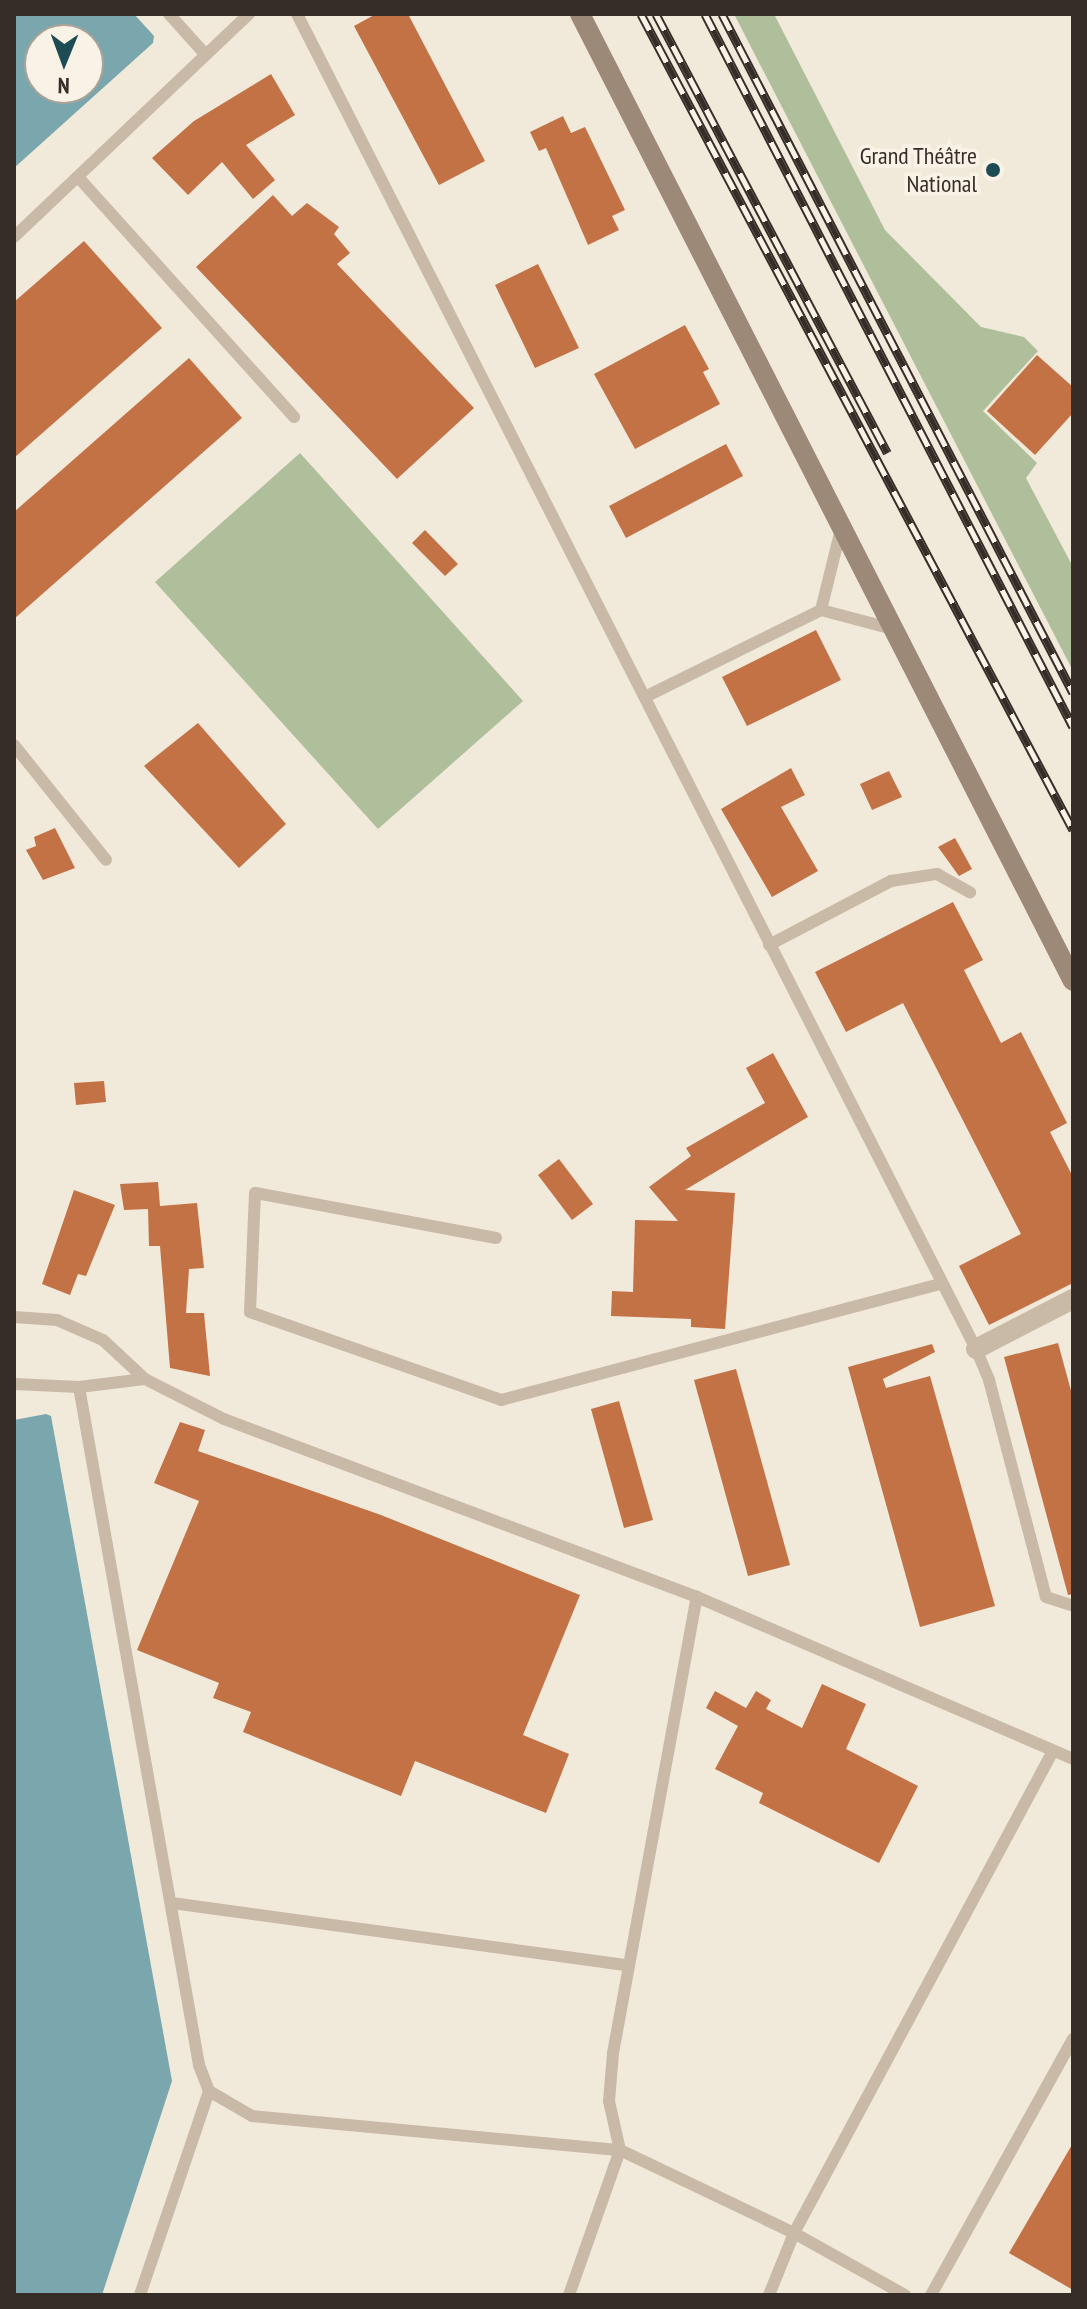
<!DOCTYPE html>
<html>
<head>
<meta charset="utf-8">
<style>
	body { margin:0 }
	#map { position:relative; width:1087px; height:2309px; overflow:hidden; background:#f1e9da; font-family:"PT Sans Narrow",sans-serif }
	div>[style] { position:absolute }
	.green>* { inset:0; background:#afbf9b }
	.water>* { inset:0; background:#7aa6ad }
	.building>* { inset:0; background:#c37246 }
	.lane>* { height:12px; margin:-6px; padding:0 6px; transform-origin:6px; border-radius:6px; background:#c9baa7 }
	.street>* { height:20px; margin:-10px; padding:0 10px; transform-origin:10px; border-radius:10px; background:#c9baa7 }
	.secondary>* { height:20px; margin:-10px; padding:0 10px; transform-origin:10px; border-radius:10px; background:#9c8978 }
	.rail>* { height:9px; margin-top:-4.5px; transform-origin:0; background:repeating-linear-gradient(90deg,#f9f2e6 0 18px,#352d27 0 36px); box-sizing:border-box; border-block:2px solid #352d27 }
	.dots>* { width:22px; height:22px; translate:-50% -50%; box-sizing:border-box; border:4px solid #f9f2e6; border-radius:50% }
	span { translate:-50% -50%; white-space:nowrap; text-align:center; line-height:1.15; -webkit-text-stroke:7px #f9f2e6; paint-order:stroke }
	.poi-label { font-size:24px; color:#352d27 }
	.right { translate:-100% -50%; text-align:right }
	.frame { position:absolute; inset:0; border:16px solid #352d27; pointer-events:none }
	.north { position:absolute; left:24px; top:24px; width:80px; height:80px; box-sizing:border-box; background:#f9f2e6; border:2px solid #aba39a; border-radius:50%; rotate:181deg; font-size:22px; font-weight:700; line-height:32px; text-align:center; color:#352d27 }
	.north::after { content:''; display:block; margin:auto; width:28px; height:36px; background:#1e4c55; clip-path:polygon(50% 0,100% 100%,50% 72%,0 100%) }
</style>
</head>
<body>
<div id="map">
	<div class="green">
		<i style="clip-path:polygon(734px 14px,774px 14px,885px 230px,981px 327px,1024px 337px,1038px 351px,983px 411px,1037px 463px,1026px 478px,1073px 567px,1073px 671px)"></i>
		<i style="clip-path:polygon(300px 453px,523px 701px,378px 829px,155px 582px)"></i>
	</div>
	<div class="water">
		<i style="clip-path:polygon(evenodd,14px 14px,134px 14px,154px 36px,153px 43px,14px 168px,14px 14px,40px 40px,88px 40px,88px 88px,40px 88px,40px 40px)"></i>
		<i style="clip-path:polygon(46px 1414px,51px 1416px,172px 2081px,102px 2295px,14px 2295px,14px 1420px)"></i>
	</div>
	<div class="building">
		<i style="clip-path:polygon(376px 14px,408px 14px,485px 161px,439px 185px,354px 26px)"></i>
		<i style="clip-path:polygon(271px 74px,295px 115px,246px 145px,275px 180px,253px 199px,222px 162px,188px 195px,152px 158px,194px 121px)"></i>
		<i style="clip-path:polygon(563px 116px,571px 133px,585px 127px,625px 210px,612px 216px,619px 230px,588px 245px,546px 148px,539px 151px,530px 132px)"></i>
		<i style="clip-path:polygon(273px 195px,292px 216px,307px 203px,339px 227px,334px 234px,350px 253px,337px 264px,474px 408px,397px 479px,196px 267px)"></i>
		<i style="clip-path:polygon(84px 241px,162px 328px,14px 458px,14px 302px)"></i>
		<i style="clip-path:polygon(538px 264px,579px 348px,535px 368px,495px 285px)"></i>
		<i style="clip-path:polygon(685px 325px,709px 369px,703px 372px,720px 404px,635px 449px,594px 374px)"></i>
		<i style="clip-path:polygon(1037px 355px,1073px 387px,1073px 413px,1035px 455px,987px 411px)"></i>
		<i style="clip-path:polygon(189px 358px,242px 418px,14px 619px,14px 512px)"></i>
		<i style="clip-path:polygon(726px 444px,743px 476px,626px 538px,609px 506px)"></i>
		<i style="clip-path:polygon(425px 530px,458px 564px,445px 576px,412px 543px)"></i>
		<i style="clip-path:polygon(816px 630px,841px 680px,747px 726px,722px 677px)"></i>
		<i style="clip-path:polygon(198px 723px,286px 824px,239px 868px,144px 766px)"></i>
		<i style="clip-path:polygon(791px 768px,805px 795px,781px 807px,818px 871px,772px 897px,721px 809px)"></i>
		<i style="clip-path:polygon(889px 771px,902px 797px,872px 810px,860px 784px)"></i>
		<i style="clip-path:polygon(55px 828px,75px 868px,43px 880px,26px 850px,36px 846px,34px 837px)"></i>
		<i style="clip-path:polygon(955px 838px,972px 869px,959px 876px,938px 847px)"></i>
		<i style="clip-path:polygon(953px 902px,983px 960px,964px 970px,1001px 1043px,1021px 1032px,1067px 1123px,1050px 1132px,1073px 1177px,1073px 1283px,989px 1325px,959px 1266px,1021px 1234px,903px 1003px,846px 1032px,815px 972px)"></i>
		<i style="clip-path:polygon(773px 1053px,808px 1117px,685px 1190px,735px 1193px,725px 1329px,691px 1327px,691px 1319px,611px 1316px,612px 1291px,633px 1292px,635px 1220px,678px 1221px,649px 1187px,691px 1156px,686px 1148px,765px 1103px,746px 1068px)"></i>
		<i style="clip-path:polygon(104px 1081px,106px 1102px,76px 1105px,74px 1083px)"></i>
		<i style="clip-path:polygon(559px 1159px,593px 1204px,572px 1220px,538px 1175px)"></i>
		<i style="clip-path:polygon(158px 1182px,160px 1206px,197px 1203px,204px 1268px,189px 1269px,186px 1313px,204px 1313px,210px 1376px,170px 1368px,160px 1246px,149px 1246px,148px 1209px,124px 1210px,120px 1184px)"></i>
		<i style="clip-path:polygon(74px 1190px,115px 1205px,86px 1276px,78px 1274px,70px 1295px,42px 1284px)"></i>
		<i style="clip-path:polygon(1058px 1343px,1073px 1398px,1073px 1594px,1068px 1595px,1004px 1357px)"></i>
		<i style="clip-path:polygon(932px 1344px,935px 1352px,883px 1379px,886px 1388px,930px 1376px,995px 1606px,920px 1627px,848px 1367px)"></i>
		<i style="clip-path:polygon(736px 1369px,790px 1565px,748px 1576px,694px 1380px)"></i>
		<i style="clip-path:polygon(619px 1401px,653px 1520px,624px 1528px,591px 1409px)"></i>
		<i style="clip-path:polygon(180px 1422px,205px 1430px,198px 1451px,381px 1515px,580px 1595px,523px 1735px,569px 1754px,546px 1813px,415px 1761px,401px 1796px,243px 1732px,251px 1712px,213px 1698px,219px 1683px,137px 1650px,199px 1501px,154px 1483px)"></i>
		<i style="clip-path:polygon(822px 1684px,866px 1704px,846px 1749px,918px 1786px,879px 1863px,759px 1803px,763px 1793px,715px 1769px,738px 1726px,706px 1708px,715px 1691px,746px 1708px,756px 1691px,771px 1700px,766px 1709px,802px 1728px)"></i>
		<i style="clip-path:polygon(1073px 2143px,1073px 2290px,1009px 2253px)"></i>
	</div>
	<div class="lane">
		<i style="left:169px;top:14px;width:54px;rotate:48deg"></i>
		<i style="left:297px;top:14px;width:1498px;rotate:63.04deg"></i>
		<i style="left:976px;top:1349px;width:34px;rotate:67deg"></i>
		<i style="left:989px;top:1380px;width:224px;rotate:75.3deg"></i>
		<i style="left:1046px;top:1597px;width:28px;rotate:18deg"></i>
		<i style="left:78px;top:177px;width:323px;rotate:48deg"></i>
		<i style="left:14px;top:237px;width:324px;rotate:-43.5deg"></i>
		<i style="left:841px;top:529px;width:83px;rotate:103.9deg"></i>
		<i style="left:821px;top:610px;width:74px;rotate:14.8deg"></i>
		<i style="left:647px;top:696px;width:194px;rotate:-26.3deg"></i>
		<i style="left:14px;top:745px;width:147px;rotate:51.3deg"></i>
		<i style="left:769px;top:945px;width:138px;rotate:-27.7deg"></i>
		<i style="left:891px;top:881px;width:47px;rotate:-8.7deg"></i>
		<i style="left:937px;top:874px;width:38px;rotate:29deg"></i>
		<i style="left:496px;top:1238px;width:245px;rotate:-169.4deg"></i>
		<i style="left:255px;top:1193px;width:119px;rotate:92.4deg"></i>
		<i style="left:250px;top:1312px;width:266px;rotate:19.3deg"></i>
		<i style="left:501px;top:1400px;width:455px;rotate:-14.8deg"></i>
		<i style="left:14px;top:1317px;width:43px;rotate:4deg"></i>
		<i style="left:57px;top:1320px;width:50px;rotate:23.5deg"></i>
		<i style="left:103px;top:1340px;width:57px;rotate:42.9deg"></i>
		<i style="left:145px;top:1379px;width:89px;rotate:26.9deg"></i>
		<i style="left:224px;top:1419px;width:505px;rotate:20.62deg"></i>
		<i style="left:697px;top:1597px;width:409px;rotate:23.3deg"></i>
		<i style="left:14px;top:1384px;width:65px;rotate:2.6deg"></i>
		<i style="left:79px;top:1387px;width:66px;rotate:-6.9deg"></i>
		<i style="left:79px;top:1387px;width:689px;rotate:79.96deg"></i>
		<i style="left:199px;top:2065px;width:28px;rotate:69deg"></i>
		<i style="left:209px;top:2091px;width:50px;rotate:30.2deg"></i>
		<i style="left:252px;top:2116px;width:370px;rotate:5.3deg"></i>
		<i style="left:620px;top:2150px;width:193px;rotate:25.5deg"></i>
		<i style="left:794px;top:2233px;width:127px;rotate:29.2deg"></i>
		<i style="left:172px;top:1903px;width:459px;rotate:7.8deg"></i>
		<i style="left:140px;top:2295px;width:215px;rotate:-71.3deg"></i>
		<i style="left:569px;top:2295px;width:154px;rotate:-70.6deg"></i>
		<i style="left:620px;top:2150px;width:50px;rotate:-102.7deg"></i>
		<i style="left:609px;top:2101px;width:48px;rotate:-85.2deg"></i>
		<i style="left:613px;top:2053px;width:464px;rotate:-79.6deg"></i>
		<i style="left:769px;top:2295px;width:67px;rotate:-68deg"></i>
		<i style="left:794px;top:2233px;width:547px;rotate:-61.75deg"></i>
		<i style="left:931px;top:2295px;width:293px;rotate:-61deg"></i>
	</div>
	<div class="street">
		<i style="left:976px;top:1349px;width:109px;rotate:-27.3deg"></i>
	</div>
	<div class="secondary">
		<i style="left:580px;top:14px;width:1085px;rotate:62.99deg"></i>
	</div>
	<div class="rail">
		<i style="left:641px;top:14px;width:923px;rotate:62.1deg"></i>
		<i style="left:656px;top:14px;width:496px;rotate:62.2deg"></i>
		<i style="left:705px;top:14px;width:802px;rotate:62.7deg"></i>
		<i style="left:722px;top:14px;width:764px;rotate:62.66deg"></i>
	</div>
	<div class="dots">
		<i style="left:993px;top:170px;background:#1e4c55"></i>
	</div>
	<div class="poi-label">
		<span class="right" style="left:977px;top:170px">Grand Théâtre<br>National</span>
	</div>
	<div class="frame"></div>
	<div class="north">N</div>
</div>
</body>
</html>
